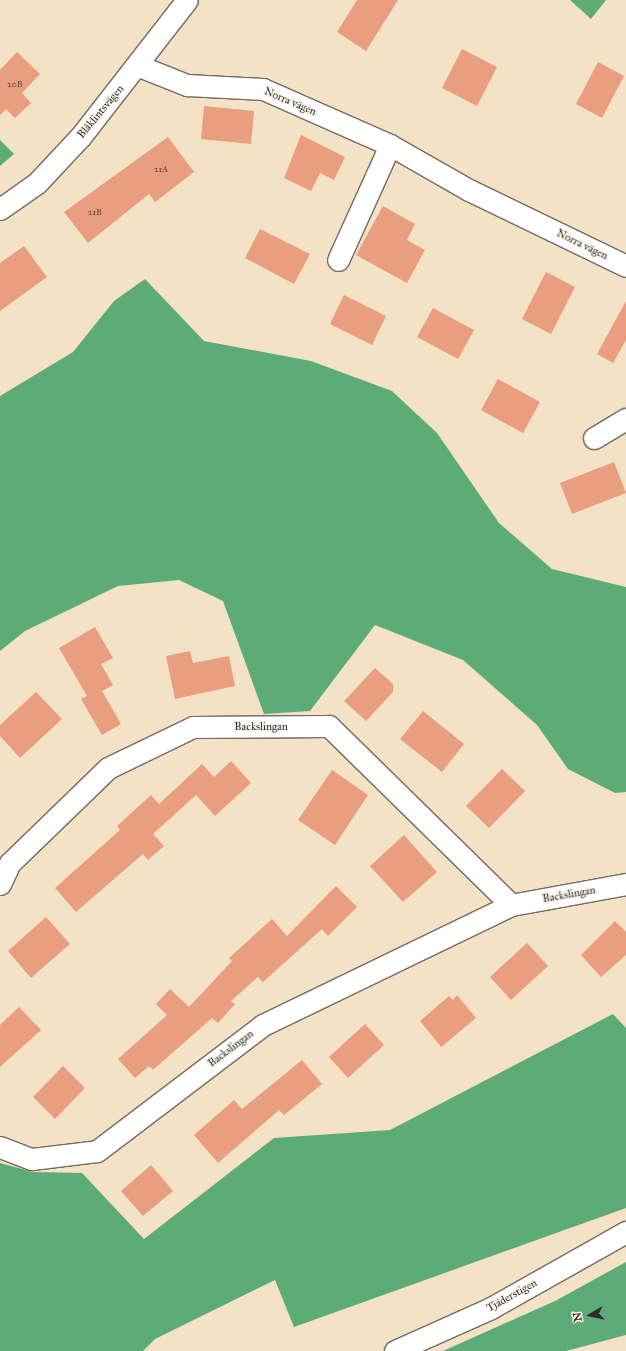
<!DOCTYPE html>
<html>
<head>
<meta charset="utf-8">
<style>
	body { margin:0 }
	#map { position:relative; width:626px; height:1351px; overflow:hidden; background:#f3e2c6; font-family:"IM FELL Great Primer",serif }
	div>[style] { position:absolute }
	.forest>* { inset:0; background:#5dac77 }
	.building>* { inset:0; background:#e89e7f }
	.roads { filter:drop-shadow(1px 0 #716b61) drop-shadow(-1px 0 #716b61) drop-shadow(0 1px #716b61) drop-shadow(0 -1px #716b61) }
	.street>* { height:21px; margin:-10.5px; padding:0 10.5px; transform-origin:10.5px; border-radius:10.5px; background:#fff }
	span { translate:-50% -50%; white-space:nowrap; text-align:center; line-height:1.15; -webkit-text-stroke:3px #fbf7ec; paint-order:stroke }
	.number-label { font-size:9px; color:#5a4840 }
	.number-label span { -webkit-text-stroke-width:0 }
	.street-label { font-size:11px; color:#2b2b2b }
	.north { position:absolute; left:570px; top:1295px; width:40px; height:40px; -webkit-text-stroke:3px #fbf7ec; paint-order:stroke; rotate:261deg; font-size:11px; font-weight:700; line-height:16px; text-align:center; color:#2b2b2b }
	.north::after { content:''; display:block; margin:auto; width:14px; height:18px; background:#2b2b2b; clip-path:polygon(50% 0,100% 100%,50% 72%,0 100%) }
</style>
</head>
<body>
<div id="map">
	<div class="forest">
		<i style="clip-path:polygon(570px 0,606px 0,591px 19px)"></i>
		<i style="clip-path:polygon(0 140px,14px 154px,0 166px)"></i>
		<i style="clip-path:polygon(145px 279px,204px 341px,311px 361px,392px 391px,437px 433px,499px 523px,552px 569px,626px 587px,626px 792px,615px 793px,568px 769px,537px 725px,463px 660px,375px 625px,310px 711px,264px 714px,223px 601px,179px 580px,118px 586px,25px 631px,0 651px,0 396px,73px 352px,114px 301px)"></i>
		<i style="clip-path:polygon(613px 1014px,626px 1028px,626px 1208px,294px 1327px,275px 1280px,155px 1339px,143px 1351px,0 1351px,0 1163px,33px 1172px,82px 1173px,144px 1239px,274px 1138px,390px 1130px)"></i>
		<i style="clip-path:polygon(626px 1262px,626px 1335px,566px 1351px,443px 1351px,555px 1301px)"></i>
	</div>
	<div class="building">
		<i style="clip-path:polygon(357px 0,398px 0,366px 51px,337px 32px)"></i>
		<i style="clip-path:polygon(462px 49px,497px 67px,477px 106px,442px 88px)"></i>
		<i style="clip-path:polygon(17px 52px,40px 74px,22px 93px,31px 103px,15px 118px,6px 109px,0 115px,0 70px)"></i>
		<i style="clip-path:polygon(598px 62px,624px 76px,602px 118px,576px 104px)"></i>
		<i style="clip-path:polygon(204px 106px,254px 111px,251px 144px,201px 139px)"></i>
		<i style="clip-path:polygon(301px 135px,345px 157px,334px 180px,320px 173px,311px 191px,284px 178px)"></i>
		<i style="clip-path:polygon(168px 137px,194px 172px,155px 202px,149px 194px,88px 243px,64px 212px)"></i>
		<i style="clip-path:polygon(383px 206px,415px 224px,407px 240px,425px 250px,407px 283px,356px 255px)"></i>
		<i style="clip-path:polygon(260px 229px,310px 254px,294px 284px,245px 258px)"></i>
		<i style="clip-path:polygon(24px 246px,47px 277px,0 311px,0 263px)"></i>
		<i style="clip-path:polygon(546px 272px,575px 287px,551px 334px,522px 319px)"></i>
		<i style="clip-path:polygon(344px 295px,386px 316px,372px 345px,330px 324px)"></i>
		<i style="clip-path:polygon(626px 301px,626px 340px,613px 363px,597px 354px)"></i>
		<i style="clip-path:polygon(433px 308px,474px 330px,458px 359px,417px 337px)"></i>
		<i style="clip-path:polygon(498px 379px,540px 402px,523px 433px,481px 410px)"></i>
		<i style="clip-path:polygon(614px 462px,626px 493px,572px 514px,560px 483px)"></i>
		<i style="clip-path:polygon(95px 627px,113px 658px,101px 664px,113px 685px,102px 691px,121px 724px,102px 735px,81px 699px,87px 696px,59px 648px)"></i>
		<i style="clip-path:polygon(190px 651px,193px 663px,229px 656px,235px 686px,175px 699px,166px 656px)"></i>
		<i style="clip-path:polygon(375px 668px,393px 684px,393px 692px,366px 721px,344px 701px)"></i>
		<i style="clip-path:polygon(36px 692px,62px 719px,20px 758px,0 736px,0 725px)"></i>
		<i style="clip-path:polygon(423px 711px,464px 744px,442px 772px,400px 739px)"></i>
		<i style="clip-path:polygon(231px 761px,251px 783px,215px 816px,196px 795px,153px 834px,164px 846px,148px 860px,143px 854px,76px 912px,55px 888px,120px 830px,117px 826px,151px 795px,159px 804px,202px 764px,214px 777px)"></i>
		<i style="clip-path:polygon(502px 769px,525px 791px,489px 828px,466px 806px)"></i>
		<i style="clip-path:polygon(332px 770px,368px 795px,335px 845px,298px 820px)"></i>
		<i style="clip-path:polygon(404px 835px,437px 872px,403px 902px,370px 866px)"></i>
		<i style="clip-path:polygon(336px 886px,357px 907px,328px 936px,322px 929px,263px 982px,258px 977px,231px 1001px,235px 1004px,218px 1023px,212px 1018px,153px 1070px,149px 1066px,135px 1078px,118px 1059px,167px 1015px,156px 1004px,170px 989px,189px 1007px,232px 961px,229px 958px,272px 919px,287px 936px)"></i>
		<i style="clip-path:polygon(46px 917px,70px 944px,31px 978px,8px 951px)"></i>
		<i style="clip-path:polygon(615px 921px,626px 932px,626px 955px,601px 977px,581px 955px)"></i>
		<i style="clip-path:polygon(527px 943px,548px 966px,511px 1000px,490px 977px)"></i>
		<i style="clip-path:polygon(457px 995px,476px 1018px,441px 1047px,420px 1021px,449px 996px,453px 1000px)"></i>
		<i style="clip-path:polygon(19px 1007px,41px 1030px,0 1067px,0 1025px)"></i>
		<i style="clip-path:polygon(365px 1024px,384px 1045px,348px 1078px,329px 1057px)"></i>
		<i style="clip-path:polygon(302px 1060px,322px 1084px,284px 1115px,279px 1110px,218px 1163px,194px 1135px,234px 1100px,242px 1109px)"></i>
		<i style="clip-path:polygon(63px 1066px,85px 1088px,55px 1119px,33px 1097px)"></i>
		<i style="clip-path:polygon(151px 1165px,173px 1191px,143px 1216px,121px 1191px)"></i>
	</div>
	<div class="roads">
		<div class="street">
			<i style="left:139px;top:66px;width:52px;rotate:21.6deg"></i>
			<i style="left:187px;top:85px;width:76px;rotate:3deg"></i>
			<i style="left:263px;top:89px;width:139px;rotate:23.8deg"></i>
			<i style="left:390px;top:145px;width:126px;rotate:114.3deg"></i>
			<i style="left:390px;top:145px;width:91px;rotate:29.7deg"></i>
			<i style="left:469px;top:190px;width:174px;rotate:25.8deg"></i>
			<i style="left:0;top:209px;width:45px;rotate:-35.1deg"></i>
			<i style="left:37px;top:183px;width:64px;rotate:-46.9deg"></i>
			<i style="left:81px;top:136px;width:172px;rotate:-52.1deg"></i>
			<i style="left:594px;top:438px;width:37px;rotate:-31deg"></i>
			<i style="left:0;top:884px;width:23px;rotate:-65deg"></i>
			<i style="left:10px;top:863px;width:136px;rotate:-44.1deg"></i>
			<i style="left:108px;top:768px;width:94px;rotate:-25.8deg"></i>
			<i style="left:193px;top:727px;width:136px;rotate:-0.4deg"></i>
			<i style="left:329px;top:726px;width:255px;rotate:44.5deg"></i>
			<i style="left:0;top:1147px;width:34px;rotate:21deg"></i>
			<i style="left:32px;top:1159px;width:65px;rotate:-7deg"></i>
			<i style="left:97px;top:1151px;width:208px;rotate:-37.2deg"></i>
			<i style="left:263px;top:1025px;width:276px;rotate:-25.8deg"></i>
			<i style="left:511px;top:905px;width:117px;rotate:-10.3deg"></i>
			<i style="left:395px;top:1351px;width:105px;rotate:-24.1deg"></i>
			<i style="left:491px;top:1308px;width:155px;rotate:-29.4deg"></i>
		</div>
	</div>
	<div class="number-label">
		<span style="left:15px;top:84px">20B</span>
		<span style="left:161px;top:169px">21A</span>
		<span style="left:95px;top:212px">21B</span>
	</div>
	<div class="street-label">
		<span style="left:290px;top:102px;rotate:23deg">Norra vägen</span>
		<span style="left:101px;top:112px;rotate:-50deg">Blåklintsvägen</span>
		<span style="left:582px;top:245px;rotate:26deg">Norra vägen</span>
		<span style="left:261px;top:727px">Backslingan</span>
		<span style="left:569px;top:895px;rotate:-10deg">Backslingan</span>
		<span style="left:231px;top:1049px;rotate:-37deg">Backslingan</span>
		<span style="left:512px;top:1296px;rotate:-29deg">Tjäderstigen</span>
	</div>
	<div class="north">N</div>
</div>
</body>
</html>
